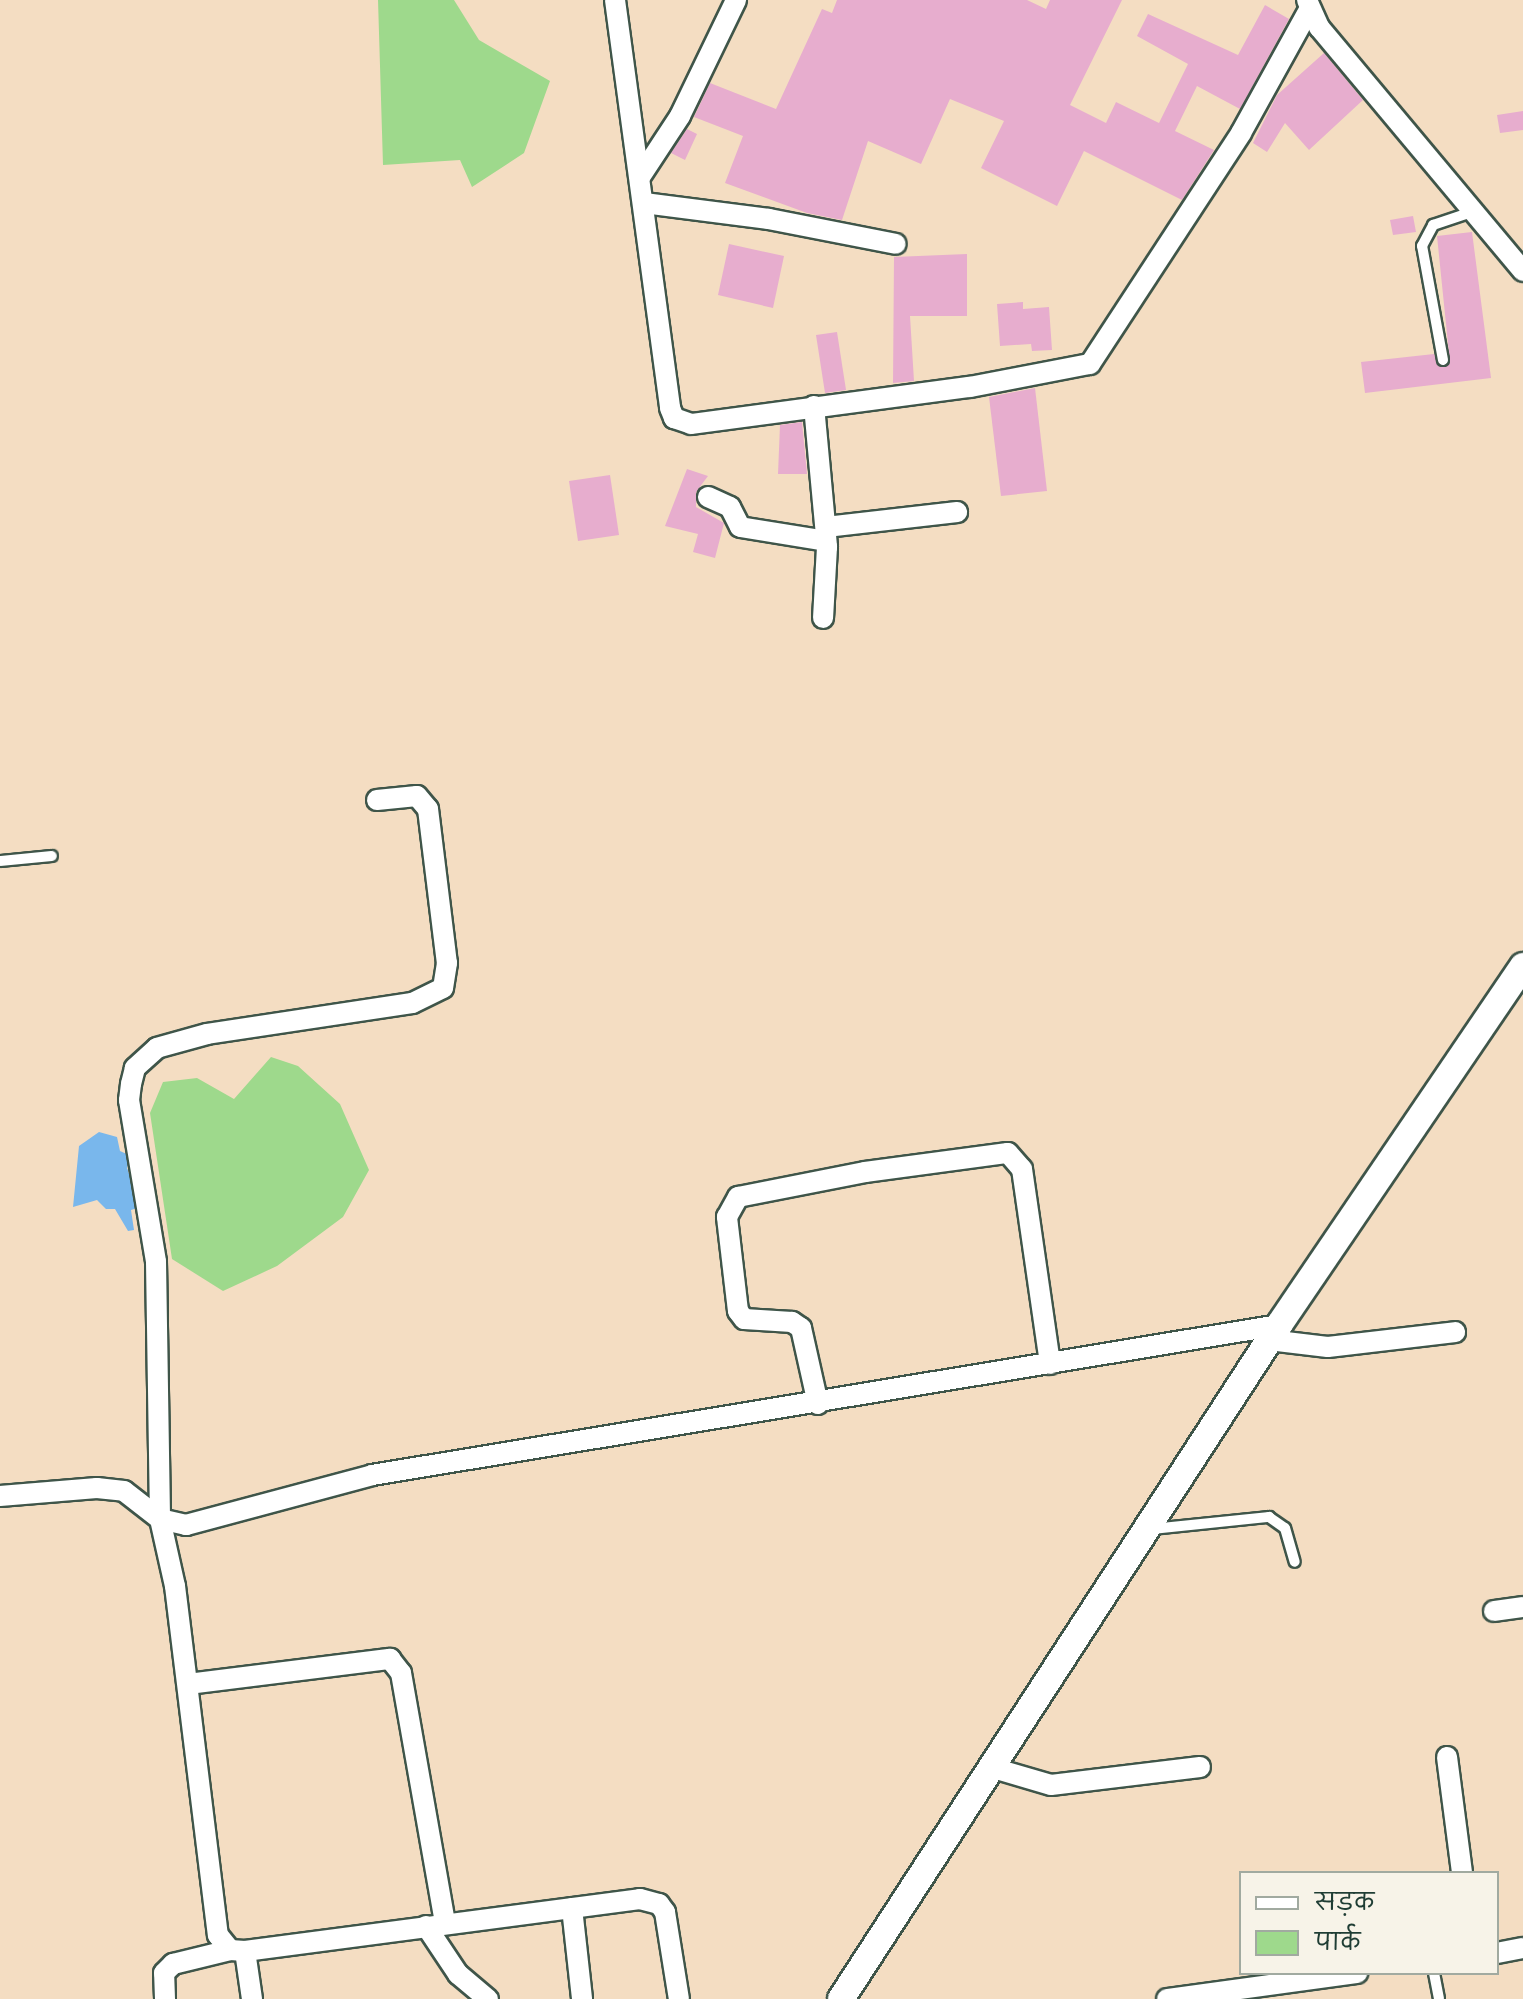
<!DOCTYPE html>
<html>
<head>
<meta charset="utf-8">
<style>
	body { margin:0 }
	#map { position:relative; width:1523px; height:1999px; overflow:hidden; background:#f4ddc2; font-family:"Balsamiq Sans","Playpen Sans Deva",sans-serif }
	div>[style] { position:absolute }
	.green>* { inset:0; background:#9ed98c }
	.water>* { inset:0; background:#79b7ec }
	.building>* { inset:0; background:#e7adce }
	.roads { filter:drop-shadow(2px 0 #3f5549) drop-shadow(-2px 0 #3f5549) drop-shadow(0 2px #3f5549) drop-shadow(0 -2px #3f5549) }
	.service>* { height:10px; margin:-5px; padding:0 5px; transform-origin:5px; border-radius:5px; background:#fff }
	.minor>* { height:20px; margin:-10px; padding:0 10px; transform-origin:10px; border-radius:10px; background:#fff }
	.tertiary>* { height:26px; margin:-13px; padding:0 13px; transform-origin:13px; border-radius:13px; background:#fff }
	span { translate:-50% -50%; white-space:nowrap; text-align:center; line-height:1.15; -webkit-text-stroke:6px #f7f3e8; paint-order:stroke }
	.legend { position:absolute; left:1239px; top:1871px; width:260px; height:104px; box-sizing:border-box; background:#f7f3e8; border:2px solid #a1aaa0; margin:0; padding:10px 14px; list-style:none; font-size:24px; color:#1f3d34 }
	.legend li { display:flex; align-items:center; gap:16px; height:40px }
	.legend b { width:40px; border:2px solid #a1aaa0 }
</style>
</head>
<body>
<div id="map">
	<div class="green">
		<i style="clip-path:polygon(378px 0,454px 0,479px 40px,550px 81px,524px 153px,472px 187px,460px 160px,383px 165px)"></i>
		<i style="clip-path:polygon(271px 1057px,298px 1066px,340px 1104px,369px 1170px,343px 1217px,277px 1266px,223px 1291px,172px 1259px,150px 1113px,163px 1082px,197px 1078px,234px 1099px)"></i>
	</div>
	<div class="water">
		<i style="clip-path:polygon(99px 1132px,117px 1137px,120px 1151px,131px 1156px,127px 1168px,141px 1207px,131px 1210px,134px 1230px,128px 1231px,115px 1209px,106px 1209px,97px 1200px,73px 1207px,79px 1146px)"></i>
	</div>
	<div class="building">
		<i style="clip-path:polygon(837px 0,1027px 0,1046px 9px,1050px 0,1122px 0,1070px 105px,1106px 123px,1116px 102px,1159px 123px,1188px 64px,1137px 36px,1148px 14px,1238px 55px,1265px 5px,1289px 19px,1240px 109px,1197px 86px,1175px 131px,1214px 150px,1182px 200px,1084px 151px,1057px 206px,981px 168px,1004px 121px,950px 99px,921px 164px,868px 141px,842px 220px,807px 213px,725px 183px,743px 136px,694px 117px,710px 83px,776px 109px,822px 9px,832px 13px)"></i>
		<i style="clip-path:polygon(1324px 53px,1363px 100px,1309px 150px,1285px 123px,1267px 152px,1253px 143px,1277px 95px)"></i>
		<i style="clip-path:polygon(1523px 111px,1523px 130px,1500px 133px,1497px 115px)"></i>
		<i style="clip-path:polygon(687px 129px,697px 134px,685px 160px,671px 153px)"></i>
		<i style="clip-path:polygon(1413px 216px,1416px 232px,1393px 235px,1390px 220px)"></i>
		<i style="clip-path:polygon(1472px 232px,1491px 378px,1365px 393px,1361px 362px,1434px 354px,1440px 367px,1450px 363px,1437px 236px)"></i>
		<i style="clip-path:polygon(729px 244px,784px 256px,773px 308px,718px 295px)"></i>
		<i style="clip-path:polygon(967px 254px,967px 316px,910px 316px,914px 381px,893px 383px,894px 257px)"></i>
		<i style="clip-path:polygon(1023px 302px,1023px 309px,1049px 307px,1052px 350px,1032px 351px,1031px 344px,1000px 346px,997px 304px)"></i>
		<i style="clip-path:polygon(837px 332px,846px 390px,825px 393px,816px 335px)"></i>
		<i style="clip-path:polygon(1035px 388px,1047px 491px,1001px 496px,989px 397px)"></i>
		<i style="clip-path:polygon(802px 422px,807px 474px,778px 474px,780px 425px)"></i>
		<i style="clip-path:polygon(687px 469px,708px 476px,696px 492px,696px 507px,724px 523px,715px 558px,693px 552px,698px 534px,665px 526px)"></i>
		<i style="clip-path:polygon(610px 475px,619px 535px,578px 541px,569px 481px)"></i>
	</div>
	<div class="roads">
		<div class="service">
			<i style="left:1443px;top:360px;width:116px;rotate:-100.4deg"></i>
			<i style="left:1422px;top:246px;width:24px;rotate:-62deg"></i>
			<i style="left:1433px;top:225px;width:44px;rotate:-18.4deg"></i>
			<i style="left:0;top:861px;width:52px;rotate:-5.5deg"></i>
			<i style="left:1152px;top:1529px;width:118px;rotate:-5.9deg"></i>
			<i style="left:1269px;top:1517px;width:19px;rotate:35deg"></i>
			<i style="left:1285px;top:1528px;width:35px;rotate:74deg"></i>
			<i style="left:1434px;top:1973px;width:26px;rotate:79deg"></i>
		</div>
		<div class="minor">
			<i style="left:615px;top:0;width:412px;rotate:82.3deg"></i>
			<i style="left:670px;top:408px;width:11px;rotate:68deg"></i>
			<i style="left:674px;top:418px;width:18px;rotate:19deg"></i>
			<i style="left:691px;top:424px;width:281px;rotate:-7.6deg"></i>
			<i style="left:970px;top:387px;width:122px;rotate:-10.9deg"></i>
			<i style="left:1090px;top:364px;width:276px;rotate:-56.8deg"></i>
			<i style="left:1241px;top:133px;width:141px;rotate:-61.1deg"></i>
			<i style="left:1307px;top:0;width:30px;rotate:66deg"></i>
			<i style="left:1319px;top:27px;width:318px;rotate:50.1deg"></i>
			<i style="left:640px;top:177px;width:73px;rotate:-56.7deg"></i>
			<i style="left:680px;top:116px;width:129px;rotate:-64.2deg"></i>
			<i style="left:644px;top:203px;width:126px;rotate:7.3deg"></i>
			<i style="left:769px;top:219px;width:129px;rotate:11.1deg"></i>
			<i style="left:814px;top:406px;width:142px;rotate:84.7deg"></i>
			<i style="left:827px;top:547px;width:71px;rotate:93.2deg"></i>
			<i style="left:708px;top:497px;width:24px;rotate:24deg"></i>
			<i style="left:730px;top:507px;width:22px;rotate:63deg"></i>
			<i style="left:740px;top:527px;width:87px;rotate:9.2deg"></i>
			<i style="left:826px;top:527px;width:132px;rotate:-6.5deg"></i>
			<i style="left:377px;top:800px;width:40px;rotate:-5.7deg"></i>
			<i style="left:417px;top:796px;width:17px;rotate:50deg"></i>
			<i style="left:428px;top:809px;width:155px;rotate:83deg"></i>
			<i style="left:447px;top:963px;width:25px;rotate:99deg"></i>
			<i style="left:443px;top:988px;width:34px;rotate:154deg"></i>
			<i style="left:412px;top:1003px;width:207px;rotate:171.4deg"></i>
			<i style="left:207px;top:1034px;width:52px;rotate:164.4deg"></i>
			<i style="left:157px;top:1048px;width:30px;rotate:138deg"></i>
			<i style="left:135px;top:1068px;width:16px;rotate:104deg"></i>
			<i style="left:131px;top:1084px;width:16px;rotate:97deg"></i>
			<i style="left:129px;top:1100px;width:164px;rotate:80.5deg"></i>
			<i style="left:156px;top:1262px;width:257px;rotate:89.1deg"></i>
			<i style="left:160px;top:1519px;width:69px;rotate:77.4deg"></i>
			<i style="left:175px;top:1586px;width:352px;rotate:83deg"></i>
			<i style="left:218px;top:1935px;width:19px;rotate:51deg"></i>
			<i style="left:230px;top:1950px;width:15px;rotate:4deg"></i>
			<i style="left:245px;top:1951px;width:398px;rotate:-7.5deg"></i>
			<i style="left:640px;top:1899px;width:20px;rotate:15deg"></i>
			<i style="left:659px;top:1904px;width:10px;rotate:53deg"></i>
			<i style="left:665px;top:1912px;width:88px;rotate:80.9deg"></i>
			<i style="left:1269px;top:1340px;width:59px;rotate:6.8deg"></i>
			<i style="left:1328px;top:1347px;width:128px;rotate:-6.7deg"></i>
			<i style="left:818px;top:1404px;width:78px;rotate:-102.6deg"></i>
			<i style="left:801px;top:1328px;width:11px;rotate:-146deg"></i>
			<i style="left:792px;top:1322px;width:48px;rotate:-176.4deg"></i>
			<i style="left:744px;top:1319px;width:10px;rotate:-127deg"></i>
			<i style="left:738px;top:1311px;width:95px;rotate:-96.7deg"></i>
			<i style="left:727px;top:1217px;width:23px;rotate:-61deg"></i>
			<i style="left:738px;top:1197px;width:129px;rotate:-11.1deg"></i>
			<i style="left:865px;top:1172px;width:144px;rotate:-7.6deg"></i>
			<i style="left:1008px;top:1153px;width:21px;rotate:49deg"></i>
			<i style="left:1022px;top:1169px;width:197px;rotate:81.8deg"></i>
			<i style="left:0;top:1496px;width:97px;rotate:-4.7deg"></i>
			<i style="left:97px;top:1488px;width:27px;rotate:6deg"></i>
			<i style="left:124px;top:1491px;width:46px;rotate:37.9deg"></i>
			<i style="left:160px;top:1519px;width:27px;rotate:13deg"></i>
			<i style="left:186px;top:1525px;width:193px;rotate:-15deg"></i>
			<i style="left:372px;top:1475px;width:919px;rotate:-9.39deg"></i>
			<i style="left:1494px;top:1611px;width:29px;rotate:-8deg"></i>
			<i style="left:188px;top:1684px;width:204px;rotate:-7.1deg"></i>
			<i style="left:390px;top:1659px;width:18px;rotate:52deg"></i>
			<i style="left:401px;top:1673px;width:254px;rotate:80deg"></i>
			<i style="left:1447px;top:1757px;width:117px;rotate:82.6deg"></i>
			<i style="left:993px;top:1768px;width:60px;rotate:16.3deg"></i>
			<i style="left:1051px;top:1785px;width:150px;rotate:-6.9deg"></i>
			<i style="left:572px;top:1908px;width:92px;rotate:83.7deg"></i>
			<i style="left:426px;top:1926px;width:58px;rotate:56.3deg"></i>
			<i style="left:458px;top:1974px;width:39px;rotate:40deg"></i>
			<i style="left:245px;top:1951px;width:49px;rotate:81.7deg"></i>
			<i style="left:1497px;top:1953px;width:26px;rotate:-11deg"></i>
			<i style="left:165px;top:1999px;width:26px;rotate:-92deg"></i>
			<i style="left:164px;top:1973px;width:13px;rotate:-45deg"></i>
			<i style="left:173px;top:1964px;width:59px;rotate:-13.8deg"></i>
			<i style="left:1167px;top:1999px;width:192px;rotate:-7.8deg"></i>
		</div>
		<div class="tertiary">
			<i style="left:841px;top:1999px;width:804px;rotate:-56.98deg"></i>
			<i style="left:1279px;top:1325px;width:434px;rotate:-55.8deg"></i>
		</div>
	</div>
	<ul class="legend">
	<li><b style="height:10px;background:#fff"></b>सड़क</li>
	<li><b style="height:22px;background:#9ed98c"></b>पार्क</li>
	</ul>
</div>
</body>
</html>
